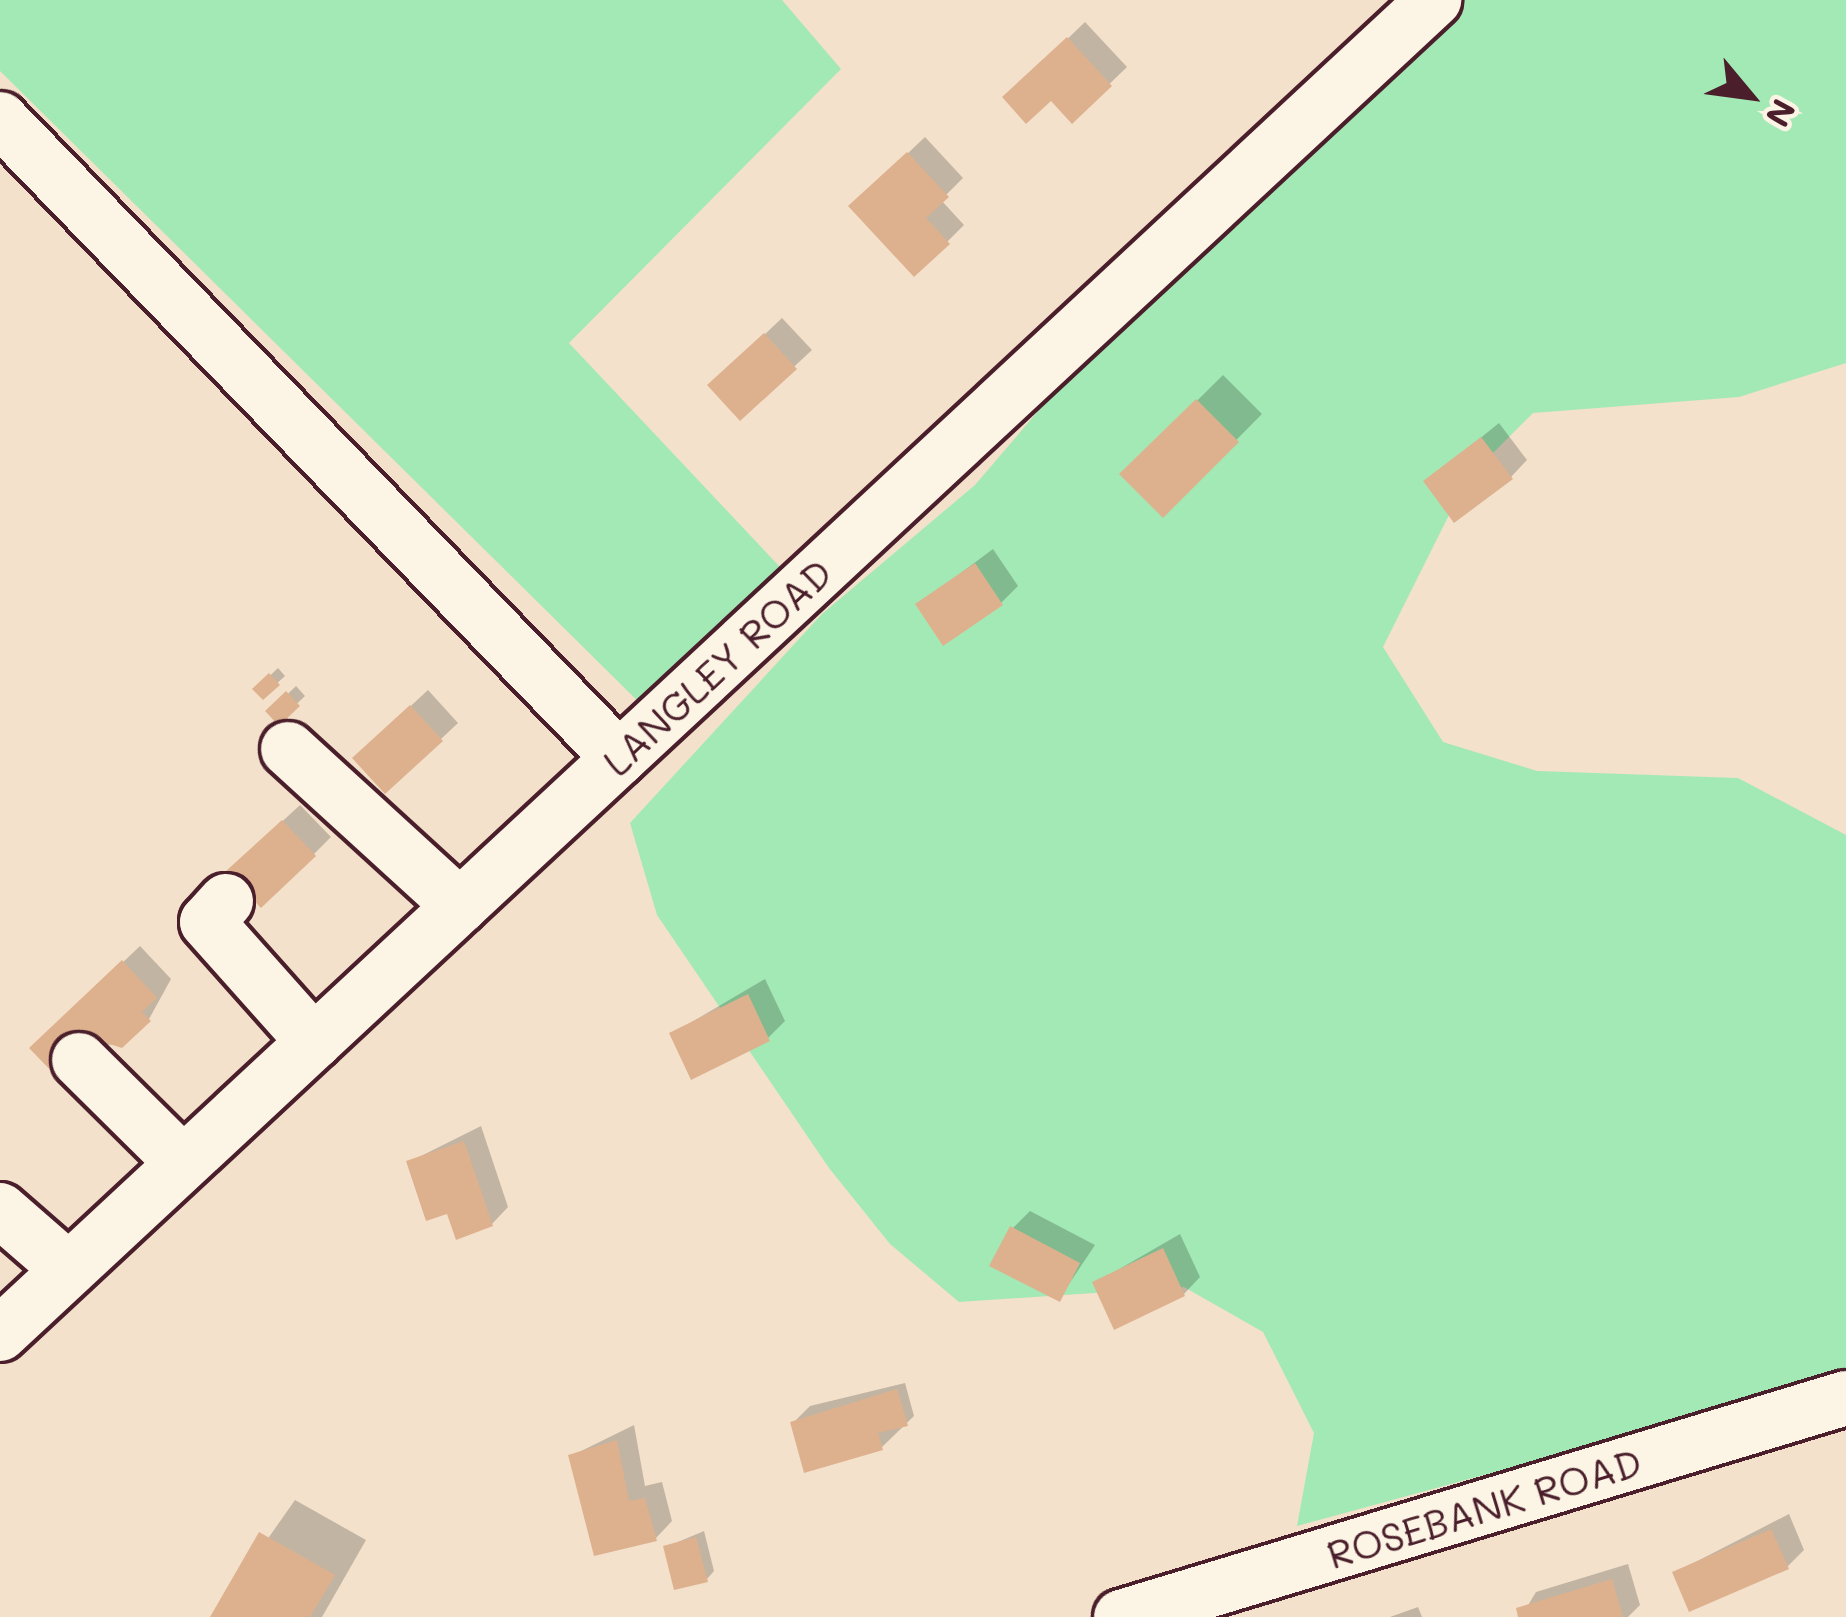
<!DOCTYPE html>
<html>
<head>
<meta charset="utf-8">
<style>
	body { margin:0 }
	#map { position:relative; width:1846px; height:1617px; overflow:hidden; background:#f3e1cb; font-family:Mali,sans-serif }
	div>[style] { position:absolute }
	.green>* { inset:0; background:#a3e9b5 }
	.shadow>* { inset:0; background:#0003 }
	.building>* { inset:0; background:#deb18e }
	.roads { filter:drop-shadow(3px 0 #4a1f2b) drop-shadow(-3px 0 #4a1f2b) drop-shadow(0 3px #4a1f2b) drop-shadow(0 -3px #4a1f2b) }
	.minor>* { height:54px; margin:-27px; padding:0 27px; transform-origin:27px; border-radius:27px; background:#fcf5e5 }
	span { translate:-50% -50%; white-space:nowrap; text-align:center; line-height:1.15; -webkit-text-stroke:9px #fcf5e5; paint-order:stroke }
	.street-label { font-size:39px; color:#4a1f2b }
	.north { position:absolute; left:1690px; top:36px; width:120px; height:120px; -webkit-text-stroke:9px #fcf5e5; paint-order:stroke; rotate:119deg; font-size:33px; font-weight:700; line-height:48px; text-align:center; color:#4a1f2b }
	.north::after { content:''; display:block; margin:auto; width:42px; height:54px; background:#4a1f2b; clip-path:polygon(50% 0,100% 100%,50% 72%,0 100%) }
</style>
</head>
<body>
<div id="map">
	<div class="green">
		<i style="clip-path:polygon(0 0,782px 0,841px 69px,569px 343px,796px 584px,661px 724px,0 71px)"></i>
		<i style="clip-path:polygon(1450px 0,1846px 0,1846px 363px,1739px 397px,1533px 413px,1467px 479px,1383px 647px,1443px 742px,1537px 771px,1738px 778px,1846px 835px,1846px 1376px,1297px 1526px,1314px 1433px,1263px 1332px,1184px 1287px,959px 1302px,890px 1244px,829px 1168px,657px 915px,630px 823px,822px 614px,975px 485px,1220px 198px)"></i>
	</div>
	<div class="shadow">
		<i style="clip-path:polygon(1085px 22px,1127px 67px,1072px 120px,1051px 97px,1006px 98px)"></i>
		<i style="clip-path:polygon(925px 137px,963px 178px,941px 200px,964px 225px,947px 242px,869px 190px)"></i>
		<i style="clip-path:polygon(782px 318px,812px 350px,740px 417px,728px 369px)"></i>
		<i style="clip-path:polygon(1223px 375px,1262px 414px,1163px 514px,1123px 474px)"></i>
		<i style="clip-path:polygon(1499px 423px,1527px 460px,1511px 477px,1427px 481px)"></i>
		<i style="clip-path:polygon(993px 549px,1018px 586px,1001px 603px,919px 604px)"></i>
		<i style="clip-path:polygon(278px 668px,285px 676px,263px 696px,256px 689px)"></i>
		<i style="clip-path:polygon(296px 686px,305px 696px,279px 721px,270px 711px)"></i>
		<i style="clip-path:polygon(428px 690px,458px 723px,441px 739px,373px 741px)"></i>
		<i style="clip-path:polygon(300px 805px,331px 837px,314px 854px,247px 854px)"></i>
		<i style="clip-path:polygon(140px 946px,171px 979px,149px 1019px,122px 1044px,33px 1048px)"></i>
		<i style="clip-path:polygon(765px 979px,785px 1021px,768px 1038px,673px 1033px)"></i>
		<i style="clip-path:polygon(481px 1126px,508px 1207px,492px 1224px,448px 1210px,409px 1162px)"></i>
		<i style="clip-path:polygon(1030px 1211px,1095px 1245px,1059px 1299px,1013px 1228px)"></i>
		<i style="clip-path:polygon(1180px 1234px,1200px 1277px,1184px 1294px,1095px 1283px)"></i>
		<i style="clip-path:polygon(905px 1383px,914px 1416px,881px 1448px,793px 1423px,810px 1406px)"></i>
		<i style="clip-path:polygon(634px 1425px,645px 1486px,662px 1482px,672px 1521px,656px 1538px,571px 1456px)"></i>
		<i style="clip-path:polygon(295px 1500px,366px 1540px,322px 1617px,213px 1617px)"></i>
		<i style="clip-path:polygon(1789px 1514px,1804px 1550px,1787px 1567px,1676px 1572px)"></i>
		<i style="clip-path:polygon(704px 1531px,714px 1571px,707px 1579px,666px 1547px)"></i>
		<i style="clip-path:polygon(1628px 1564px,1640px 1605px,1628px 1617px,1521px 1617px,1536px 1592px)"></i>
		<i style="clip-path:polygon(1418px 1607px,1422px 1617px,1390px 1617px)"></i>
	</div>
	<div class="building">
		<i style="clip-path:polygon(1067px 37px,1112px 86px,1072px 124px,1051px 101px,1026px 124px,1002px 97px)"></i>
		<i style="clip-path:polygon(907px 152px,949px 197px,926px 218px,950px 244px,914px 277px,848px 206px)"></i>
		<i style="clip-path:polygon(764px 333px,797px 369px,740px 421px,707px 385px)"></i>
		<i style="clip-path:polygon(1196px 399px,1239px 442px,1163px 518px,1119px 474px)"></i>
		<i style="clip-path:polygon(1481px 437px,1513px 479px,1454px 523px,1423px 481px)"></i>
		<i style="clip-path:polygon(975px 563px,1003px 605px,943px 646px,915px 604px)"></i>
		<i style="clip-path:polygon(269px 673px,280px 685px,263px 700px,252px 689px)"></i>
		<i style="clip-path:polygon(286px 691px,300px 706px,279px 726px,265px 711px)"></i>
		<i style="clip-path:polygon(410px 705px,443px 741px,385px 794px,352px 758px)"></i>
		<i style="clip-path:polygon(282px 820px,316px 856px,261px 908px,226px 871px)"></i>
		<i style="clip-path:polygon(122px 960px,157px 998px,142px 1012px,151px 1021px,122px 1048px,100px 1041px,59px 1079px,29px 1048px)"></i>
		<i style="clip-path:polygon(748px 994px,770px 1041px,691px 1080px,669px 1033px)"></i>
		<i style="clip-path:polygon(464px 1141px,493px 1226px,456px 1240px,447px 1214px,426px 1221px,406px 1161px)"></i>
		<i style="clip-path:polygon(1010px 1226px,1080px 1263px,1060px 1302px,989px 1266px)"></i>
		<i style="clip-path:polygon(1163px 1248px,1185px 1296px,1114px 1330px,1092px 1282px)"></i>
		<i style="clip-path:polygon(897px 1389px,908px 1426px,878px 1433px,883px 1450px,804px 1473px,790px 1422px)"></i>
		<i style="clip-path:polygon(617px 1440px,629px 1501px,645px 1498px,657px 1541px,594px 1556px,568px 1455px)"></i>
		<i style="clip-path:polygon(1771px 1529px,1789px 1569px,1689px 1612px,1672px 1572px)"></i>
		<i style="clip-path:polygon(259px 1532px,335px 1575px,310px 1617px,210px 1617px)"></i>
		<i style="clip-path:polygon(696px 1537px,708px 1582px,674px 1590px,663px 1546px)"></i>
		<i style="clip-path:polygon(1612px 1579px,1623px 1617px,1518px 1617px,1516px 1608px)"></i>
	</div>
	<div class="roads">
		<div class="minor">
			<i style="left:0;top:119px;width:890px;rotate:45.91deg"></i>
			<i style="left:288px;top:749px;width:233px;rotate:42.4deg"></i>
			<i style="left:226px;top:901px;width:28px;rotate:132deg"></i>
			<i style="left:207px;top:922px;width:161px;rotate:48.3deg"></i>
			<i style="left:79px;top:1060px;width:146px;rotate:44.7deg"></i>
			<i style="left:0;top:1210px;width:91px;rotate:41deg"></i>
			<i style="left:0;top:1334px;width:1959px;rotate:-42.93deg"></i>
			<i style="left:1121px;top:1617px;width:757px;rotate:-16.81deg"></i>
		</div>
	</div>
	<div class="street-label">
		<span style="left:717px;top:667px;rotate:-43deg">LANGLEY ROAD</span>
		<span style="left:1484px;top:1508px;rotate:-17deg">ROSEBANK ROAD</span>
	</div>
	<div class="north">N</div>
</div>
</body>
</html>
